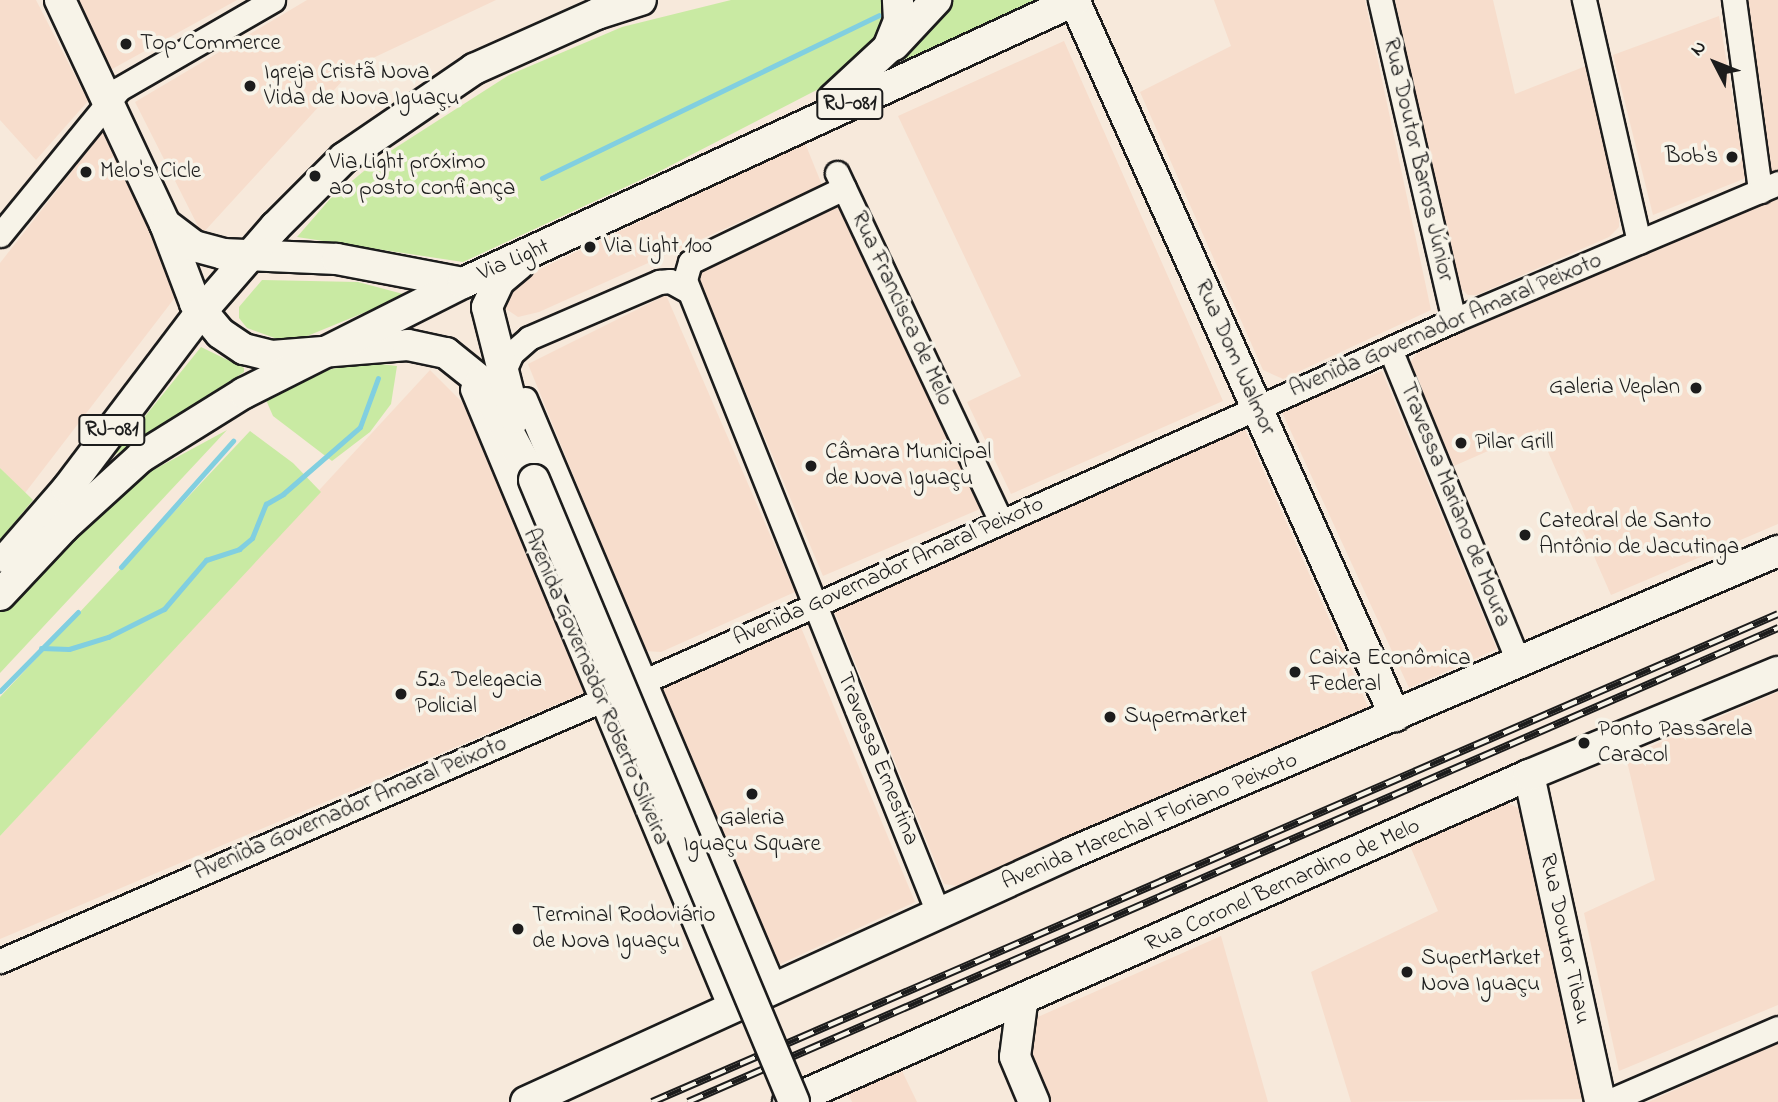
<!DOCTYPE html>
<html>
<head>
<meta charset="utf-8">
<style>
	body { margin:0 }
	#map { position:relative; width:1778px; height:1102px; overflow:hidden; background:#f7e9db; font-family:"Indie Flower",sans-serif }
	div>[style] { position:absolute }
	.built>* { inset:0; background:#f7ddcc }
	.green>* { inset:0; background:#c9eaa3 }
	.stream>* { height:5px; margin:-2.5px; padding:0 2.5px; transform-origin:2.5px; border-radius:2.5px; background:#81cfe0 }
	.roads { filter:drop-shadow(2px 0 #1c1c1c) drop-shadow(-2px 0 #1c1c1c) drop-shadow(0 2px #1c1c1c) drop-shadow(0 -2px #1c1c1c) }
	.minor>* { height:23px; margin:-11.5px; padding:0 11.5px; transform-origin:11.5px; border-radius:11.5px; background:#f7f3e8 }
	.major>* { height:30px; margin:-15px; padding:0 15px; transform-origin:15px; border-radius:15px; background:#f7f3e8 }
	.rail>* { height:8px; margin-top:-4px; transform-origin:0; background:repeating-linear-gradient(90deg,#f7f3e8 0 16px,#1c1c1c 0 32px); box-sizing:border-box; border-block:2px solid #1c1c1c }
	.bridges { filter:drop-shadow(2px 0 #1c1c1c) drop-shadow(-2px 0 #1c1c1c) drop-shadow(0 2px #1c1c1c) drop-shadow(0 -2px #1c1c1c) }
	.major-bridge>* { height:30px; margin:-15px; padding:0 15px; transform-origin:15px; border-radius:15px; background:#f7f3e8 }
	.dots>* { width:19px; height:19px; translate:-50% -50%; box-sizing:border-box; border:4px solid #f7f3e8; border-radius:50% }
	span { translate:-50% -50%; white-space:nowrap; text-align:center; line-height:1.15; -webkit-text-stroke:7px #f7f3e8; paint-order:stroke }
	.shield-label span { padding:2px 5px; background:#f7f3e8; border:2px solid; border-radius:5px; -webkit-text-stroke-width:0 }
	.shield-label { font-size:21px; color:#1c1c1c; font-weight:700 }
	.poi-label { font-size:23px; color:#1c1c1c }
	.left { translate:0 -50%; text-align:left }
	.right { translate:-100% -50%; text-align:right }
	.street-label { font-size:23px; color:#1c1c1c }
	.north { position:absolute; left:1680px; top:28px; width:70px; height:70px; -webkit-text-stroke:5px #f7f3e8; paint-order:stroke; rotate:312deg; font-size:19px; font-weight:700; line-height:28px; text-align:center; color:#1c1c1c }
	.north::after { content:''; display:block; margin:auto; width:24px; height:32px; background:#1c1c1c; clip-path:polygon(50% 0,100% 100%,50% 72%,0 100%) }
</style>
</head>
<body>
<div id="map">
	<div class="built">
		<i style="clip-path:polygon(0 0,36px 0,88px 101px,36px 160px,0 120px)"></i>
		<i style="clip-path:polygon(70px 0,237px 0,105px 73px)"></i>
		<i style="clip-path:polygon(307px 0,496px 0,356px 66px,202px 234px,135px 102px)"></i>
		<i style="clip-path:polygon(1214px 0,1365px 0,1431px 310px,1283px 379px,1263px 370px,1140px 92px,1231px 46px)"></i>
		<i style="clip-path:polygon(1395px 0,1493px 0,1515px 94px,1586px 66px,1619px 213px,1619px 227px,1609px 237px,1477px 295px,1468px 295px,1458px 286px)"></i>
		<i style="clip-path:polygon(1747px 0,1778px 0,1778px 170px,1769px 174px)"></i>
		<i style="clip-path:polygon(1719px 16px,1746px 178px,1653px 215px,1613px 55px)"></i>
		<i style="clip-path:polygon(1064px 41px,1223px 401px,1011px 494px,967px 402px,1021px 376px,898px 116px)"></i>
		<i style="clip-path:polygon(106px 128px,180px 291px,25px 493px,0 468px,0 263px)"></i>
		<i style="clip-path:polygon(805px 143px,822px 185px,539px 312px,518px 317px,506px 309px,508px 295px,521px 278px)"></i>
		<i style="clip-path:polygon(1778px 197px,1778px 524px,1611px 595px,1538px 429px,1454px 466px,1410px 363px,1420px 348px)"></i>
		<i style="clip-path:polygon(840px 203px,980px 509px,823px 576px,694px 269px)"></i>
		<i style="clip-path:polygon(666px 295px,795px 592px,661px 652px,645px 651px,528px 364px)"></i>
		<i style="clip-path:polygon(430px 370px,467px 407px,586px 692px,0 939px,0 836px)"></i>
		<i style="clip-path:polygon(1382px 371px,1497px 649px,1409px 688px,1281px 410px)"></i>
		<i style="clip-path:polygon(1245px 429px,1370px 711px,965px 887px,944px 884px,833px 608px)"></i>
		<i style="clip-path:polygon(800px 625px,915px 902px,776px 966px,650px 687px)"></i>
		<i style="clip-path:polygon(1778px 692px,1778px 1005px,1619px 1071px,1584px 913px,1655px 880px,1626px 757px)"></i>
		<i style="clip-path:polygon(1506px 802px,1520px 809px,1526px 825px,1588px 1099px,1351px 1102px,1311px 972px,1438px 911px,1410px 846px)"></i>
		<i style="clip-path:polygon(1221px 936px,1268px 1102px,1048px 1102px,1025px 1048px,1022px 1024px)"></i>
		<i style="clip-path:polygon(1778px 1043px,1778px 1102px,1648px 1102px)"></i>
		<i style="clip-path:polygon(902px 1071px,917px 1102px,852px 1102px,848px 1093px)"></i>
	</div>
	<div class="green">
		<i style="clip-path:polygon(731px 0,886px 0,885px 40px,834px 81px,660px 171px,463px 262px,297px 237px,330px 199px,381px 157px,509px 75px,622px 27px)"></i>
		<i style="clip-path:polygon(947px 0,1049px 0,899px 66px)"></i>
		<i style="clip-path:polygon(262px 280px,358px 282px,407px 295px,300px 339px,283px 341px,247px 328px,239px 318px,239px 307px)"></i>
		<i style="clip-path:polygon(201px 347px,244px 368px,244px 372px,113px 456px)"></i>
		<i style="clip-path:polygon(363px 362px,397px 366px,391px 404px,370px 432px,332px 461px,273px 416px,263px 393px,306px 375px)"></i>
		<i style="clip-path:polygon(227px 430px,0 673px,0 608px,111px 493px)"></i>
		<i style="clip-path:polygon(250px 431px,293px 463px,321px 492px,0 836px,0 697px)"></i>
		<i style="clip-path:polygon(0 468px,33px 500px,0 540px)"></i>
	</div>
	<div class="stream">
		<i style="left:542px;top:178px;width:374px;rotate:-25.8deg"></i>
		<i style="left:121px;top:567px;width:169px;rotate:-48.4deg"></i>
		<i style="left:41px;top:648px;width:28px;rotate:2deg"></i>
		<i style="left:69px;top:649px;width:41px;rotate:-17.1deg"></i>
		<i style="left:108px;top:637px;width:63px;rotate:-26.6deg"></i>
		<i style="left:164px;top:609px;width:65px;rotate:-49.4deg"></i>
		<i style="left:206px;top:560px;width:35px;rotate:-18deg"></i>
		<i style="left:239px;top:549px;width:17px;rotate:-40deg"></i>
		<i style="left:252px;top:538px;width:37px;rotate:-68deg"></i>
		<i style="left:266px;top:504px;width:20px;rotate:-30deg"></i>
		<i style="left:283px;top:494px;width:102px;rotate:-41deg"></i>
		<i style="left:360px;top:427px;width:52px;rotate:-69.8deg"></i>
		<i style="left:0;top:691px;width:111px;rotate:-45.4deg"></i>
	</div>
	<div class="roads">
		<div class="minor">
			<i style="left:1380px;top:0;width:328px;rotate:77deg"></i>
			<i style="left:1584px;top:0;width:248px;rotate:77.2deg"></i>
			<i style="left:1734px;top:0;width:193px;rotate:82.2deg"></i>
			<i style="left:837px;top:173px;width:385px;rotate:64.8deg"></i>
			<i style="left:844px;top:188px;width:171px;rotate:154.3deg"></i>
			<i style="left:690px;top:262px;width:19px;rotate:106deg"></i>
			<i style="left:685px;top:280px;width:684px;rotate:68.2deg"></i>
			<i style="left:0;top:235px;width:188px;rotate:-50.8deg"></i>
			<i style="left:119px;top:89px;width:178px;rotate:-30deg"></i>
			<i style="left:1390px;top:349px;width:337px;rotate:67.7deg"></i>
			<i style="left:503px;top:373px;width:22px;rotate:-66deg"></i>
			<i style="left:512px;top:353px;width:23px;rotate:-41deg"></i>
			<i style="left:529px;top:338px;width:142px;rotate:-23.3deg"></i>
			<i style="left:659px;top:282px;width:11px;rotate:-5deg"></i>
			<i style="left:670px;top:281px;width:18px;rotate:29deg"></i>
			<i style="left:472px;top:389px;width:673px;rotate:67.36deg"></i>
			<i style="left:525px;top:399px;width:642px;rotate:67.07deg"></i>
			<i style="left:0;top:961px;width:654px;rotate:-23.43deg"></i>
			<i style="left:600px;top:701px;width:935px;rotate:-24.04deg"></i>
			<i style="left:1454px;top:320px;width:352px;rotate:-22.9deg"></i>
			<i style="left:1607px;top:1102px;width:186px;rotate:-23.4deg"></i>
		</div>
		<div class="major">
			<i style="left:60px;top:0;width:247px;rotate:64.9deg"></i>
			<i style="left:165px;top:224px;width:85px;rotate:69.2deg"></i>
			<i style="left:195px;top:303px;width:39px;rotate:50deg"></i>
			<i style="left:220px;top:333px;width:29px;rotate:34deg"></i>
			<i style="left:244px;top:349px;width:29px;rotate:14deg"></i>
			<i style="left:272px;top:356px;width:136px;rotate:-4.6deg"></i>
			<i style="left:408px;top:345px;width:39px;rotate:12deg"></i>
			<i style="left:446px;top:353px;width:45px;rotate:38.7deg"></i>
			<i style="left:481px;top:381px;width:112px;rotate:61.8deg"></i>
			<i style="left:1074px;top:0;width:785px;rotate:65.85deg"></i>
			<i style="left:894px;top:45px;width:62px;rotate:-47deg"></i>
			<i style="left:833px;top:99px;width:75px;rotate:-42.8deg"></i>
			<i style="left:888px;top:48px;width:29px;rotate:-68deg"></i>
			<i style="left:899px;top:21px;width:21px;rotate:-93deg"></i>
			<i style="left:165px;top:224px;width:36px;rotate:37deg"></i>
			<i style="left:194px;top:246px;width:30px;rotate:15deg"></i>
			<i style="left:223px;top:254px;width:114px;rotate:2.5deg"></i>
			<i style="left:337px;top:259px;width:128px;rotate:10.8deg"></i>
			<i style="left:515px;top:418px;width:114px;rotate:-104.2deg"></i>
			<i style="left:487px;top:307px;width:29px;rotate:-65deg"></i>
			<i style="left:499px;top:281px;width:26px;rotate:-40deg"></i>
			<i style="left:7px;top:558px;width:91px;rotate:-49deg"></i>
			<i style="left:67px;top:489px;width:222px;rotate:-52.9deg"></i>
			<i style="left:201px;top:312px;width:113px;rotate:-49deg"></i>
			<i style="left:275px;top:227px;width:98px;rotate:-45deg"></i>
			<i style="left:344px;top:158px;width:158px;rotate:-34.4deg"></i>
			<i style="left:474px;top:69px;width:135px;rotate:-24.1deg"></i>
			<i style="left:597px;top:14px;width:46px;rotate:-17.7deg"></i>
			<i style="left:0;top:595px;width:93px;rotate:-46.7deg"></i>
			<i style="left:64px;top:527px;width:104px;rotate:-42.3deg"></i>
			<i style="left:141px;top:457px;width:121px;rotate:-31.9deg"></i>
			<i style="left:244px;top:393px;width:245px;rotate:-26.7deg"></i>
			<i style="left:463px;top:283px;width:675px;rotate:-24.78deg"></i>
			<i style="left:1529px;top:775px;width:335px;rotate:77.7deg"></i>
			<i style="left:1022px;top:1003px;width:54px;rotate:97.4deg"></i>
			<i style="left:1015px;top:1057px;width:49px;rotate:67.1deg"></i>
			<i style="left:526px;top:1102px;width:599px;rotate:-24.55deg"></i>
			<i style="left:1071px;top:853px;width:769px;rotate:-23.13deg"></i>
			<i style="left:788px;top:1102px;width:810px;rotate:-23.81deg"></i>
			<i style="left:1529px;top:775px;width:269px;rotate:-22.5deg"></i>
		</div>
	</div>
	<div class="rail">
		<i style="left:652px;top:1102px;width:1227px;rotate:-23.43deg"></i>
		<i style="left:688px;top:1102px;width:1189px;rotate:-23.5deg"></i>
	</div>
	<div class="bridges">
		<div class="major-bridge">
			<i style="left:534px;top:480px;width:674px;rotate:67.31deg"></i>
		</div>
	</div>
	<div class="dots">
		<i style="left:126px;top:44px;background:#1c1c1c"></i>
		<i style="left:250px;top:86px;background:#1c1c1c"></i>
		<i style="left:1732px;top:157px;background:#1c1c1c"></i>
		<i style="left:86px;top:172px;background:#1c1c1c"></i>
		<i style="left:315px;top:176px;background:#1c1c1c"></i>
		<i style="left:590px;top:247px;background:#1c1c1c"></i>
		<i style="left:1696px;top:388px;background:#1c1c1c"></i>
		<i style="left:1461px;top:443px;background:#1c1c1c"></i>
		<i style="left:811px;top:466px;background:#1c1c1c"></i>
		<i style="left:1525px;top:535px;background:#1c1c1c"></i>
		<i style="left:1295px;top:672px;background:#1c1c1c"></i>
		<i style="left:401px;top:694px;background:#1c1c1c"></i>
		<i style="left:1110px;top:717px;background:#1c1c1c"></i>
		<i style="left:1584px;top:743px;background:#1c1c1c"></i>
		<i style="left:752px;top:794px;background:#1c1c1c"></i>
		<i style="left:518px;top:929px;background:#1c1c1c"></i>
		<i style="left:1407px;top:972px;background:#1c1c1c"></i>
	</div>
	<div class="shield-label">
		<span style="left:850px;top:104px">RJ-081</span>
		<span style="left:112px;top:430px">RJ-081</span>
	</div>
	<div class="poi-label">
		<span class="left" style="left:140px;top:44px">Top Commerce</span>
		<span class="left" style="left:264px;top:86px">Igreja Cristã Nova<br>Vida de Nova Iguaçu</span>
		<span class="right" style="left:1718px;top:157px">Bob's</span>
		<span class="left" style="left:329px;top:176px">Via Light próximo<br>ao posto confiança</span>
		<span class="left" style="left:100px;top:172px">Melo's Cicle</span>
		<span class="left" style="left:604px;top:247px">Via Light 100</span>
		<span class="right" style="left:1680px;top:388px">Galeria Veplan</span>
		<span class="left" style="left:1475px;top:443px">Pilar Grill</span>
		<span class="left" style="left:825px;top:466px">Câmara Municipal<br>de Nova Iguaçu</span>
		<span class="left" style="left:1539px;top:535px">Catedral de Santo<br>Antônio de Jacutinga</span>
		<span class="left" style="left:1309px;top:672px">Caixa Econômica<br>Federal</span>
		<span class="left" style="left:415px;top:694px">52ª Delegacia<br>Policial</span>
		<span class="left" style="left:1124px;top:717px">Supermarket</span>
		<span class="left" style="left:1598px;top:743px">Ponto Passarela<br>Caracol</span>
		<span style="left:752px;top:832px">Galeria<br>Iguaçu Square</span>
		<span class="left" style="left:532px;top:929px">Terminal Rodoviário<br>de Nova Iguaçu</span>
		<span class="left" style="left:1421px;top:972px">SuperMarket<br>Nova Iguaçu</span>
	</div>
	<div class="street-label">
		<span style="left:1417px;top:160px;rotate:77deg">Rua Doutor Barros Júnior</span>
		<span style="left:514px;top:261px;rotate:-23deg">Via Light</span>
		<span style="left:901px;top:309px;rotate:65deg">Rua Francisca de Melo</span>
		<span style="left:1446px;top:326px;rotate:-23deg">Avenida Governador Amaral Peixoto</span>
		<span style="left:1234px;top:358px;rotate:66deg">Rua Dom Walmor</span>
		<span style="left:1454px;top:505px;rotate:68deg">Travessa Mariano de Moura</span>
		<span style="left:889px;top:572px;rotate:-24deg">Avenida Governador Amaral Peixoto</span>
		<span style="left:595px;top:687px;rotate:67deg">Avenida Governador Roberto Silveira</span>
		<span style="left:877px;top:759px;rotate:68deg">Travessa Ernestina</span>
		<span style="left:351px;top:809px;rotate:-23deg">Avenida Governador Amaral Peixoto</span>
		<span style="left:1150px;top:822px;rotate:-23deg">Avenida Marechal Floriano Peixoto</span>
		<span style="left:1283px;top:886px;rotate:-24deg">Rua Coronel Bernardino de Melo</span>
		<span style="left:1564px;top:939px;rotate:78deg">Rua Doutor Tibau</span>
	</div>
	<div class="north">N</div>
</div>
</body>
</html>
